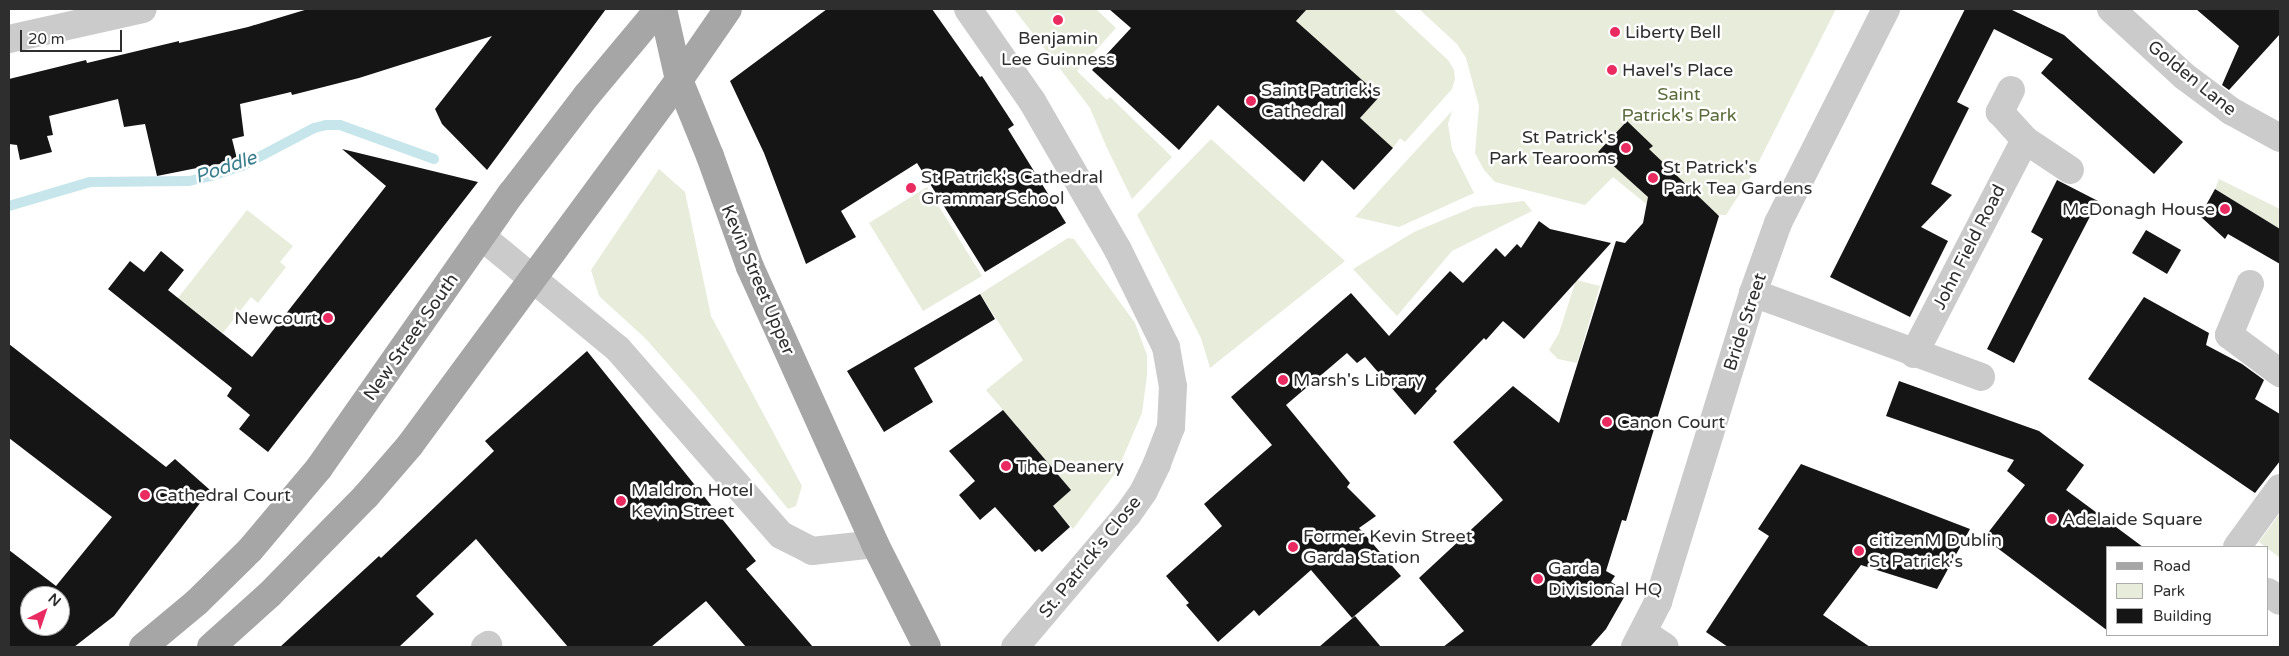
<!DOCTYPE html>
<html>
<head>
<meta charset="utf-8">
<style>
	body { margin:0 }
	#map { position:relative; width:2289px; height:656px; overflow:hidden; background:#fff; font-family:"Varela Round",sans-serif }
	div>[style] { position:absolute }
	.green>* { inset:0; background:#e8ecdb }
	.stream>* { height:10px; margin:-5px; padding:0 5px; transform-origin:5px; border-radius:5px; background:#c6e6ec }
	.building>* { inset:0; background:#151515 }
	.minor>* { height:28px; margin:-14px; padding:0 14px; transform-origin:14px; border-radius:14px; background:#cbcbcb }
	.major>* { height:28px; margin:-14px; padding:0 14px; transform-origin:14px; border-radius:14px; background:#a6a6a6 }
	.dots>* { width:14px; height:14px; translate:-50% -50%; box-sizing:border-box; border:2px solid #fff; border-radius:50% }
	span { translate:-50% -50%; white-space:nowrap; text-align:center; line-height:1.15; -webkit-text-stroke:5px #fff; paint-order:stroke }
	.poi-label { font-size:18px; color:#2e2e2e }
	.left { translate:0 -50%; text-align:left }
	.right { translate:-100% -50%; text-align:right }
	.street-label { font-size:18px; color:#2e2e2e }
	.park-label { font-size:18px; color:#5b6b3a }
	.water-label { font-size:19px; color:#387d8c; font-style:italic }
	.frame { position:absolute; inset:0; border:10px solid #2e2e2e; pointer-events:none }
	.legend { position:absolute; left:2106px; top:546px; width:162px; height:90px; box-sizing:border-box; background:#fff; border:1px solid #ababab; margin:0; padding:6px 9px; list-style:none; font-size:15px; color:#2e2e2e }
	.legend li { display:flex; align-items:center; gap:10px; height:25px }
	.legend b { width:25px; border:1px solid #ababab }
	.north { position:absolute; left:20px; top:586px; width:50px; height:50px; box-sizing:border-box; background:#fff; border:1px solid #ababab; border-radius:50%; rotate:41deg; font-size:14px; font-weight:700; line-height:20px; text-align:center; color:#2e2e2e }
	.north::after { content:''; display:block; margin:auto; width:18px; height:22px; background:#ea2b61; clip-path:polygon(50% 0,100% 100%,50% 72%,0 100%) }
	.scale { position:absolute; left:20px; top:30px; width:102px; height:22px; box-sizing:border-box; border:2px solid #2e2e2e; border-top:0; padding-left:6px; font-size:15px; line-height:18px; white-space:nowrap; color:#2e2e2e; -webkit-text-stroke:4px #fff; paint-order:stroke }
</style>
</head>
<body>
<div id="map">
	<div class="green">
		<i style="clip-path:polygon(1014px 9px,1096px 9px,1116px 28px,1077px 71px,1107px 100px,1110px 97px,1172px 157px,1132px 199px,1107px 148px,1090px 108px)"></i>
		<i style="clip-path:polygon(1307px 9px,1393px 9px,1448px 60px,1454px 70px,1455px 79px,1452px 89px,1405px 142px,1400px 138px,1393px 148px,1360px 118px,1380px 96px,1296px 21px)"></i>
		<i style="clip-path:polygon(1419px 9px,1836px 9px,1752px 175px,1726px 215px,1655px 211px,1613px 177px,1585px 205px,1495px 182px,1484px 170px,1475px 153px,1479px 106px,1466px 58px,1457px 44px)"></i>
		<i style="clip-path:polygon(1452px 111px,1448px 124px,1452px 149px,1474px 193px,1399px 227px,1355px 217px)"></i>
		<i style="clip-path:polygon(1211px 139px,1345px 261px,1210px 368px,1201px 338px,1137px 215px)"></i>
		<i style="clip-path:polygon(659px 169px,685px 192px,711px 316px,802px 486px,796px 506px,788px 509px,696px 396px,646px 339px,599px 296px,591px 270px)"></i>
		<i style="clip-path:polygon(2219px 179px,2280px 209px,2280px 229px,2215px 189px)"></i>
		<i style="clip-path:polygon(927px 187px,982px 276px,923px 311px,869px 223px)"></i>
		<i style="clip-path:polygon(1524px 201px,1532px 211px,1452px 251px,1397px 316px,1353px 269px,1414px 232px,1474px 207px)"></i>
		<i style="clip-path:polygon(247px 210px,293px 246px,280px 262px,286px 267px,258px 303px,251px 297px,223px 333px,178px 298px)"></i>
		<i style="clip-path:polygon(1068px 238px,1074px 239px,1135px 323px,1147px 355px,1147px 375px,1142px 413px,1117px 471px,1073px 529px,1053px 506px,1071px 490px,986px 390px,1023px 360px,980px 294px)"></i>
		<i style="clip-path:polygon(1576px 280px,1600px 286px,1577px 363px,1558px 359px,1549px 350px,1559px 333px)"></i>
		<i style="clip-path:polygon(2280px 513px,2280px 558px,2259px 542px)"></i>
	</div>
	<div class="stream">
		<i style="left:9px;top:206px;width:84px;rotate:-16.5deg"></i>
		<i style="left:90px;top:182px;width:99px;rotate:-0.6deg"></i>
		<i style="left:189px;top:181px;width:23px;rotate:-13deg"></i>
		<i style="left:211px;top:176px;width:33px;rotate:-18deg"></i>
		<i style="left:242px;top:166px;width:81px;rotate:-27.8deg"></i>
		<i style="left:314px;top:128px;width:12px;rotate:-14deg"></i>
		<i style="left:326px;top:125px;width:14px"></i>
		<i style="left:340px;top:125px;width:100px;rotate:19.9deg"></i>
	</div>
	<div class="building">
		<i style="clip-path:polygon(308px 9px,606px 9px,487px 170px,442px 124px,435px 109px,492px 36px,359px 78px,292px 95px,291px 92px,240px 104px,244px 136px,232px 139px,237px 159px,198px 170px,197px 168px,157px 176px,145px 124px,124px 127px,118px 99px,49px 116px,53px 135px,47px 136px,52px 152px,20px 160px,17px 145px,9px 144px,9px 79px,86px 60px,87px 63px,179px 41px,179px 43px,248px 27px)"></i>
		<i style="clip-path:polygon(827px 9px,932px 9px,980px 77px,982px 76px,1014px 125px,1008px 129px,1066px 223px,985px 272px,917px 163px,841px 211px,856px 237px,806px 264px,764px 153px,730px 81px)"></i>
		<i style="clip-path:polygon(1109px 9px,1307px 9px,1296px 21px,1380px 96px,1360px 118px,1393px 148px,1354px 190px,1322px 160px,1304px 182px,1218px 105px,1179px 150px,1092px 70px,1131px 28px)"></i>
		<i style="clip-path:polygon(1965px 9px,2010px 9px,2064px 35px,2183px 142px,2154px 174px,2041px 73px,2053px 59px,1994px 29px,1957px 102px,1969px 108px,1931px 184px,1952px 195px,1921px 227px,1948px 241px,1910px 317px,1830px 277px)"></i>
		<i style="clip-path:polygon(2196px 9px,2280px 9px,2280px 34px,2229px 90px,2222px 85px,2239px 46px)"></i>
		<i style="clip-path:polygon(1627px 121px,1653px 146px,1649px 149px,1719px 216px,1626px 521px,1622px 520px,1606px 571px,1615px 576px,1611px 582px,1627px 592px,1606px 629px,1590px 647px,1443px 647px,1464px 631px,1419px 578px,1503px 500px,1453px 442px,1513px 386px,1559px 423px,1616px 241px,1625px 243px,1643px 223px,1648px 197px,1598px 152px)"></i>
		<i style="clip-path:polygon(342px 149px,478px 182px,268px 452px,239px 429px,250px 415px,227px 396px,232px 388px,108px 289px,130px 261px,144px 272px,161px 251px,184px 270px,168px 290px,252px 357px,386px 186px)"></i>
		<i style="clip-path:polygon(2057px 180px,2098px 201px,2014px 363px,1987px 349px,2043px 239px,2031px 232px)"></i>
		<i style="clip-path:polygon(2215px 189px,2280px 229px,2280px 264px,2228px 234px,2225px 239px,2200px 216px)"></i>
		<i style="clip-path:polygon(1539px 221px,1550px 229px,1611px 243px,1524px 339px,1503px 321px,1486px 340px,1484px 338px,1435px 389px,1437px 391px,1415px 415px,1365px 357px,1357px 363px,1347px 353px,1286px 405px,1350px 483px,1347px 487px,1376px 516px,1359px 528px,1401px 576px,1352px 618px,1311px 570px,1259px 616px,1254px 610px,1218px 642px,1186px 605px,1189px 603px,1166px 576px,1222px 526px,1204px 504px,1272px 445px,1231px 397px,1351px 293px,1389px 336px,1450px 271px,1463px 283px,1496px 248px,1505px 257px,1517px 244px,1521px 248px)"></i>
		<i style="clip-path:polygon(2146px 230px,2181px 250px,2167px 274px,2132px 253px)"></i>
		<i style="clip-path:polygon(980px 294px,995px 319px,914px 368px,933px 402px,884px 432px,847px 371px)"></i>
		<i style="clip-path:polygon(2144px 297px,2209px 333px,2206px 345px,2242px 364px,2264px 380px,2255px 399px,2280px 414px,2280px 461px,2255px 493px,2088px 379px)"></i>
		<i style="clip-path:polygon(evenodd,9px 344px,166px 467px,175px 459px,210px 490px,114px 616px,74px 647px,9px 647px,9px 550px,56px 586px,112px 517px,9px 438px,9px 344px,30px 596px,60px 596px,60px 626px,30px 626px,30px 596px)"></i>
		<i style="clip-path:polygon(587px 351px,756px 561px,746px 569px,813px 647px,746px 647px,706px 601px,651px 647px,568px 647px,476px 539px,416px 596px,434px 614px,399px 647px,280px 647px,379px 556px,381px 558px,494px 451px,485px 441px)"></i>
		<i style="clip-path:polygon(1899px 381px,2039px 431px,2084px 465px,2066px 490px,2143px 547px,2108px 547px,2108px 631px,1984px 538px,2025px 485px,2007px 471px,2014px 460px,1886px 416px)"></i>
		<i style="clip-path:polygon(1003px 410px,1071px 490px,1053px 506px,1070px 527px,1042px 552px,1039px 549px,1035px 552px,995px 507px,980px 520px,959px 495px,975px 481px,949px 451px)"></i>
		<i style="clip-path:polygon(1801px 464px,1970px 529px,1937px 589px,1861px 565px,1823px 615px,1870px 647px,1728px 647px,1706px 632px,1769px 536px,1758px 529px)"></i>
		<i style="clip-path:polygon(1355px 616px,1381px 647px,1319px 647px)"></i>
	</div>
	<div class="minor">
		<i style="left:968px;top:9px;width:112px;rotate:55.2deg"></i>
		<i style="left:1032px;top:101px;width:172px;rotate:60deg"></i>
		<i style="left:1118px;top:250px;width:108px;rotate:63.7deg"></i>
		<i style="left:1166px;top:347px;width:40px;rotate:80deg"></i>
		<i style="left:1173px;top:386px;width:41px;rotate:92.8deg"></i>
		<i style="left:1171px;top:427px;width:40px;rotate:111deg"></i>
		<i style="left:1157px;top:464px;width:30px;rotate:116deg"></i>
		<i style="left:1144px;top:491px;width:29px;rotate:125deg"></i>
		<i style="left:1127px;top:515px;width:173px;rotate:130.3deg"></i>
		<i style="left:2111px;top:9px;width:99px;rotate:42.5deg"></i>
		<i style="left:2184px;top:76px;width:59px;rotate:36.7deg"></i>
		<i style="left:2231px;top:111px;width:56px;rotate:28.9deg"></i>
		<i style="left:9px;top:39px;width:137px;rotate:-12.6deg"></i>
		<i style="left:2011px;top:90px;width:25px;rotate:117deg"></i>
		<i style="left:2000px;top:112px;width:38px;rotate:48deg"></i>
		<i style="left:2025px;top:140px;width:54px;rotate:33.7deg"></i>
		<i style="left:481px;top:236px;width:178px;rotate:39.5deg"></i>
		<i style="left:618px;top:349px;width:247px;rotate:48.8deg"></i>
		<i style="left:781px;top:535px;width:35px;rotate:27deg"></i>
		<i style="left:812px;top:551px;width:63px;rotate:-6.3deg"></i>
		<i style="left:2250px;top:284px;width:55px;rotate:112.4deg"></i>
		<i style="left:2229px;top:335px;width:64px;rotate:36.7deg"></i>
		<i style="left:1753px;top:293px;width:243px;rotate:20.2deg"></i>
		<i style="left:1914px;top:354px;width:241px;rotate:-62.6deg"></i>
		<i style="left:2237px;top:547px;width:73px;rotate:-53.9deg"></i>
		<i style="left:2268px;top:592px;width:15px;rotate:37deg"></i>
		<i style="left:1644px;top:633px;width:25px;rotate:34deg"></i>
		<i style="left:485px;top:647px;width:4px;rotate:-34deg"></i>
		<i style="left:1635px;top:647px;width:51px;rotate:-62.9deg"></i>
		<i style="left:1658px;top:602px;width:323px;rotate:-72.9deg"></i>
		<i style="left:1753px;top:293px;width:74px;rotate:-70.3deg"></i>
		<i style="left:1778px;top:223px;width:240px;rotate:-63.2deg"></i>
	</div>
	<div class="major">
		<i style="left:663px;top:9px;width:73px;rotate:77.3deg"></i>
		<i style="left:679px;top:80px;width:82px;rotate:67.8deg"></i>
		<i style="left:710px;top:156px;width:118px;rotate:70.2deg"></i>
		<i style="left:750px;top:267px;width:304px;rotate:65.7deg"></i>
		<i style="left:875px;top:544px;width:115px;rotate:63.2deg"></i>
		<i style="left:143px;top:647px;width:70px;rotate:-39.8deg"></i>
		<i style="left:197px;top:602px;width:74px;rotate:-44.5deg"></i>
		<i style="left:250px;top:550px;width:107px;rotate:-49.9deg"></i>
		<i style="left:319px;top:468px;width:335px;rotate:-55deg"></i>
		<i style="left:511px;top:194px;width:125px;rotate:-52.5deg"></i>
		<i style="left:587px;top:95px;width:112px;rotate:-50.1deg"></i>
		<i style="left:211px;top:647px;width:78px;rotate:-41.9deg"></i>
		<i style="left:269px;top:595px;width:139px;rotate:-45.6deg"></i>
		<i style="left:366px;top:496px;width:67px;rotate:-49.2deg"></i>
		<i style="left:410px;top:445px;width:453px;rotate:-53.6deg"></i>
		<i style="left:679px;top:80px;width:86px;rotate:-55.4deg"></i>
	</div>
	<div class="dots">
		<i style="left:1058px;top:20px;background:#ea2b61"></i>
		<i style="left:1615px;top:32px;background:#ea2b61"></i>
		<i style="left:1612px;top:70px;background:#ea2b61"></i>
		<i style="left:1251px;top:101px;background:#ea2b61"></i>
		<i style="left:1626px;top:148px;background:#ea2b61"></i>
		<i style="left:1653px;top:178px;background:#ea2b61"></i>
		<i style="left:911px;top:188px;background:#ea2b61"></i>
		<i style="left:2225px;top:209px;background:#ea2b61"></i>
		<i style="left:328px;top:318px;background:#ea2b61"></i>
		<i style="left:1283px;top:380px;background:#ea2b61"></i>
		<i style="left:1607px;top:422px;background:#ea2b61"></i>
		<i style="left:1006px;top:466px;background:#ea2b61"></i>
		<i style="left:145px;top:495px;background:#ea2b61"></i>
		<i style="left:621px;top:501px;background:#ea2b61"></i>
		<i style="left:2052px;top:519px;background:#ea2b61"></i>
		<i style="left:1293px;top:547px;background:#ea2b61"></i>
		<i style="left:1859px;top:551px;background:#ea2b61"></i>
		<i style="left:1538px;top:579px;background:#ea2b61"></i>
	</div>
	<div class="poi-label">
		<span class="left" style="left:1625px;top:32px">Liberty Bell</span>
		<span style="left:1058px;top:49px">Benjamin<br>Lee Guinness</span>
		<span class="left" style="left:1622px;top:70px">Havel's Place</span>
		<span class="left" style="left:1261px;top:101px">Saint Patrick's<br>Cathedral</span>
		<span class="right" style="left:1616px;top:148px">St Patrick's<br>Park Tearooms</span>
		<span class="left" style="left:1663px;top:178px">St Patrick's<br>Park Tea Gardens</span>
		<span class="left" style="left:921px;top:188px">St Patrick's Cathedral<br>Grammar School</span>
		<span class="right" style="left:2215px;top:209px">McDonagh House</span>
		<span class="right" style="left:318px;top:318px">Newcourt</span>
		<span class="left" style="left:1293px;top:380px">Marsh's Library</span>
		<span class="left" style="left:1617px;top:422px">Canon Court</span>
		<span class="left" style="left:1016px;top:466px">The Deanery</span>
		<span class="left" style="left:631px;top:501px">Maldron Hotel<br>Kevin Street</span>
		<span class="left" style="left:155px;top:495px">Cathedral Court</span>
		<span class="left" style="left:2062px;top:519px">Adelaide Square</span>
		<span class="left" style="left:1303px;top:547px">Former Kevin Street<br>Garda Station</span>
		<span class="left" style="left:1869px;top:551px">citizenM Dublin<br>St Patrick's</span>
		<span class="left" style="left:1548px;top:579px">Garda<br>Divisional HQ</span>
	</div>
	<div class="street-label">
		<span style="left:2192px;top:78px;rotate:39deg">Golden Lane</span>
		<span style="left:1969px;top:247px;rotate:-63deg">John Field Road</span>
		<span style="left:758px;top:280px;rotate:67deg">Kevin Street Upper</span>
		<span style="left:1745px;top:322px;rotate:-72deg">Bride Street</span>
		<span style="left:411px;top:337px;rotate:-55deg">New Street South</span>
		<span style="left:1090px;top:557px;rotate:-51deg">St. Patrick's Close</span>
	</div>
	<div class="park-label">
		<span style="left:1679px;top:105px">Saint<br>Patrick's Park</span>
	</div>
	<div class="water-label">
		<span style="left:226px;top:168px;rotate:-19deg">Poddle</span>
	</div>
	<div class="frame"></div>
	<ul class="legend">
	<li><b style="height:6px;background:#a6a6a6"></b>Road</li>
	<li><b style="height:14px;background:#e8ecdb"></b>Park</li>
	<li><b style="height:14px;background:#151515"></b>Building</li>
	</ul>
	<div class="north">N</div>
	<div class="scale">20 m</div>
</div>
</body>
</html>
